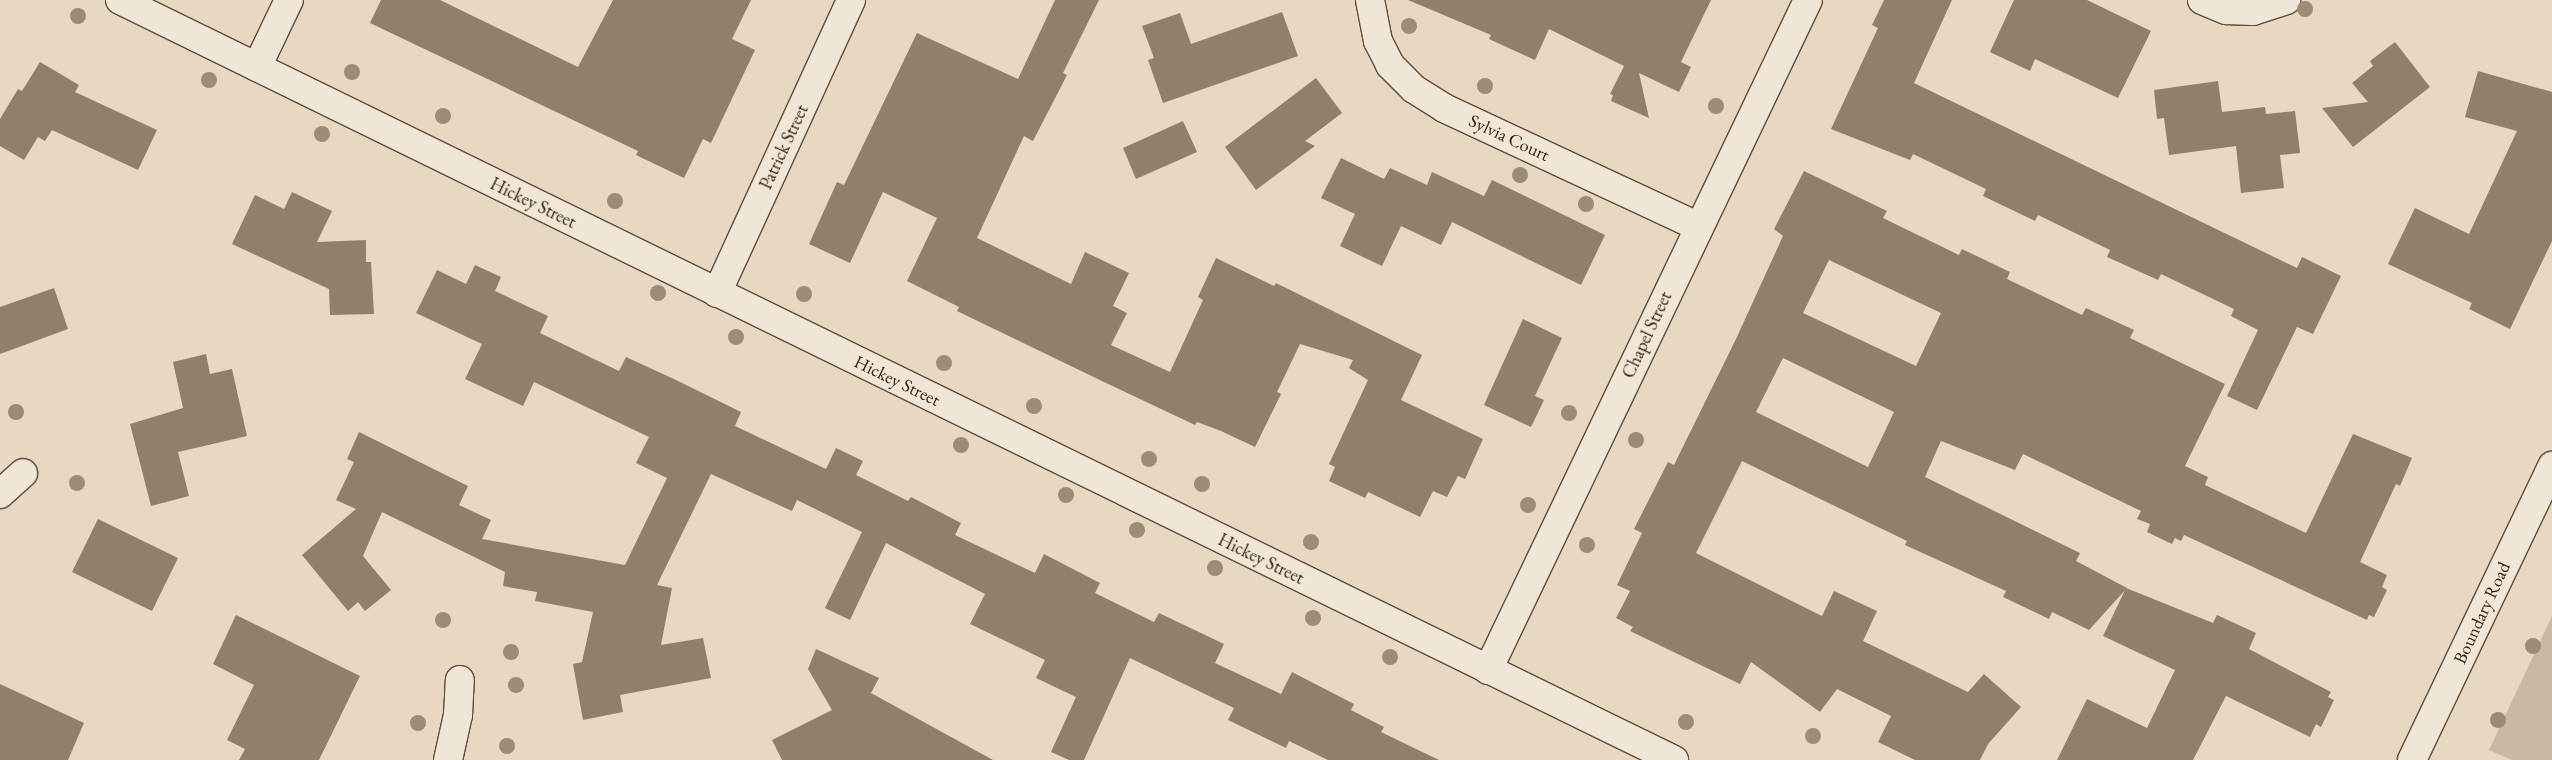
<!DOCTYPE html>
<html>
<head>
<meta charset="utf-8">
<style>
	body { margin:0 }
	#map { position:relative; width:2552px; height:760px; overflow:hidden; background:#e8d8c1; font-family:"EB Garamond",serif }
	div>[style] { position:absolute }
	.green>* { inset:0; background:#c9b9a2 }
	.building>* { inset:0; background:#8f7f6b }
	.roads { filter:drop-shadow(1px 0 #5d4d3a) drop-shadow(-1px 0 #5d4d3a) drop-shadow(0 1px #5d4d3a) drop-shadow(0 -1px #5d4d3a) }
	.minor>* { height:28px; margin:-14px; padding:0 14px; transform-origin:14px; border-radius:14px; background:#f0e6d7 }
	.secondary>* { height:28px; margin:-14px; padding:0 14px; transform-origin:14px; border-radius:14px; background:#f0e6d7 }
	.trees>* { width:16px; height:16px; margin:-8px; border-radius:50%; background:#9c8c77 }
	span { translate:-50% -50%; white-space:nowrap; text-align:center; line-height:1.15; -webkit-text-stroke:4px #f0e6d7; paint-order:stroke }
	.street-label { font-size:18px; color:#2f1f0d }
</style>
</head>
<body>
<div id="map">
	<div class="green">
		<i style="clip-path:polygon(2552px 616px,2552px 760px,2512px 760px,2489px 750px)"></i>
	</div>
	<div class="building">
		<i style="clip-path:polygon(381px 0,440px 0,578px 67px,613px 0,751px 0,732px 39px,755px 50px,711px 143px,703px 139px,684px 178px,636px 155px,638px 151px,370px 23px)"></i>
		<i style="clip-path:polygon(1055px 0,1099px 0,1063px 73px,1067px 75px,1033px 141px,1024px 136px,977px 238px,1071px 284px,1085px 252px,1129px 273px,1113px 306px,1127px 313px,1111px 345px,1170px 372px,1203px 300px,1198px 297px,1216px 258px,1274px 286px,1276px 283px,1422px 355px,1401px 400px,1483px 439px,1465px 479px,1458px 476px,1447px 497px,1433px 491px,1420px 517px,1368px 492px,1365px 498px,1329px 481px,1335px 467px,1329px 464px,1368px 380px,1349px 368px,1353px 360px,1300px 344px,1277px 392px,1281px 394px,1255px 447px,1221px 431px,1197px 422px,1195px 425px,1104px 382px,957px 311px,959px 307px,907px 281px,937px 218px,883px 192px,850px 263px,809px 244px,837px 182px,844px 185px,917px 33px,1018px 79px)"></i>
		<i style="clip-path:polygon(1408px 0,1711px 0,1681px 62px,1691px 67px,1679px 92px,1639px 73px,1649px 118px,1611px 101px,1613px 95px,1610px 94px,1624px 66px,1549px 29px,1535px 60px,1489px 39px,1491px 35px)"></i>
		<i style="clip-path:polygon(1884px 0,1952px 0,1914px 83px,2297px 268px,2302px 257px,2341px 276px,2313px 334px,2297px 327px,2257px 410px,2227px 396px,2258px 330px,2231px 316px,2234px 309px,2161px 274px,2158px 280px,2107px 257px,2110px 250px,2038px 215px,2035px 221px,1983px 196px,1986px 189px,1913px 154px,1910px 160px,1831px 129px,1878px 28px,1872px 25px)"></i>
		<i style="clip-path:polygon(2014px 0,2087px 0,2151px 31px,2118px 98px,2035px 59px,2030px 71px,1990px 52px)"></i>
		<i style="clip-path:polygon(1282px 12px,1298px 56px,1163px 103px,1148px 60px,1154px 58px,1142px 26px,1180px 13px,1191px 44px)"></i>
		<i style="clip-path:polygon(2395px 42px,2430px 87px,2353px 147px,2322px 108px,2368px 102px,2352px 83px,2373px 66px,2370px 61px)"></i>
		<i style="clip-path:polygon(40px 62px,79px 85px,75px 92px,157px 130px,138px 170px,52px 130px,45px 141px,38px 137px,24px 160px,0 146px,0 119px,18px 89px,22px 91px)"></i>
		<i style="clip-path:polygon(2478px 71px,2552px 92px,2552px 241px,2510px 329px,2469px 309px,2472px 303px,2388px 264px,2415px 208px,2469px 234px,2517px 131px,2465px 117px)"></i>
		<i style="clip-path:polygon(1316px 78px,1342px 113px,1305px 141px,1315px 146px,1256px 190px,1225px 147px)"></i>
		<i style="clip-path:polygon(2218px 81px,2222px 112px,2265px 107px,2266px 114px,2295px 111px,2300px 153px,2280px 155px,2284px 188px,2241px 193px,2236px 146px,2169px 155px,2164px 118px,2157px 119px,2154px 90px)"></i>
		<i style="clip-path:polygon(1183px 121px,1197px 152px,1136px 179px,1123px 148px)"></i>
		<i style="clip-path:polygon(1341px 158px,1384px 179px,1390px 168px,1427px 185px,1432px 172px,1484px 196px,1492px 180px,1605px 235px,1581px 285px,1452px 222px,1441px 245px,1401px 226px,1382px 266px,1340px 246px,1355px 214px,1321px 198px)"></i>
		<i style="clip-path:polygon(evenodd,1804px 171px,1887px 211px,1883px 218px,1959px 255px,1962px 249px,2010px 272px,2007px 279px,2082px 315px,2086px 308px,2134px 330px,2130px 338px,2225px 384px,2185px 466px,2208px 477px,2205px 485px,2306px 533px,2353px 434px,2412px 458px,2400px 486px,2396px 484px,2360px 562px,2387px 575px,2382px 587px,2387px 590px,2374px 617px,2369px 615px,2367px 620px,2184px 535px,2181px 541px,2175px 538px,2172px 544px,2147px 532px,2150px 524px,2137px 519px,2141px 511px,2023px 454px,2015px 470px,1941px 441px,1925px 477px,2080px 553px,2076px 561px,2127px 588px,2089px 630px,2052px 612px,2049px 619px,2003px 597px,2006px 591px,1905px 545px,1907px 541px,1742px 461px,1696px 553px,1822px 616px,1834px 591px,1877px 611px,1863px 641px,1968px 692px,1984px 674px,2021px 707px,1988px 744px,1980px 760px,1915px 760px,1878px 742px,1891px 716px,1837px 689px,1820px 712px,1751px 662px,1740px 684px,1630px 631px,1633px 627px,1616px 618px,1630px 591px,1617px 585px,1642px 533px,1634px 529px,1668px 462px,1674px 465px,1736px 339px,1783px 236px,1774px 229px,1804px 171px,1829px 260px,1941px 313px,1916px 366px,1803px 313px,1829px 260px,1804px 171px,1783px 358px,1894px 412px,1868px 467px,1756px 412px,1783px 358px)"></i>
		<i style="clip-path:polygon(292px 192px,332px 211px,317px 242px,366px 240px,366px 262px,371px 262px,374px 314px,330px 315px,329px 289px,232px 244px,255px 195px,284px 209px)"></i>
		<i style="clip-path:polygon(475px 265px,501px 277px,495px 291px,548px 316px,540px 333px,619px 371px,626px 357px,676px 380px,741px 412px,735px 426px,826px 469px,836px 448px,863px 461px,856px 475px,908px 501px,911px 497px,961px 523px,955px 535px,1035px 573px,1044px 554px,1100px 583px,1095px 593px,1154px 622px,1159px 613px,1224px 644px,1215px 663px,1281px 694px,1292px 672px,1354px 704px,1351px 710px,1384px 727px,1381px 732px,1439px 760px,1328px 760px,1289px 741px,1286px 748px,1228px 720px,1234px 708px,1130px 658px,1084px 760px,1069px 760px,1051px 752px,1076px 697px,1036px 678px,1045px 660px,970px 624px,985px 594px,886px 543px,850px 620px,825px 608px,862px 532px,797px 500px,792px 511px,711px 474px,657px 585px,672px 588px,661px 645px,703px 638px,711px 678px,620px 695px,623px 712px,583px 720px,573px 664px,582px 662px,593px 612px,535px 601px,537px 592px,503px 586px,505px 572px,382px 512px,363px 556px,391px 590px,365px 611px,358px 602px,348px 611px,302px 555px,356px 509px,336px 500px,354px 462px,347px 459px,359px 432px,468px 486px,459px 505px,491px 520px,482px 539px,625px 565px,667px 478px,636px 463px,649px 437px,534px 382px,523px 406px,465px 379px,482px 344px,416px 313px,437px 270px,466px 284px)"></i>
		<i style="clip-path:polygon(54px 288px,68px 329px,0 354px,0 307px)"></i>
		<i style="clip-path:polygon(1523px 319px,1562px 338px,1535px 396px,1544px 400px,1531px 427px,1484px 405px)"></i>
		<i style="clip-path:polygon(206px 354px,210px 374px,232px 369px,247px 436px,178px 452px,189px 496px,151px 506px,130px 424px,183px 408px,173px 362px)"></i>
		<i style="clip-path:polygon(98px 519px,178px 558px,152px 611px,72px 572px)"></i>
		<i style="clip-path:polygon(2126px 588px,2213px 623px,2217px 615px,2256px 633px,2249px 649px,2331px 692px,2328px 697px,2334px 700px,2321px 727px,2316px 724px,2310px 737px,2226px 696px,2193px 760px,2057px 760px,2087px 699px,2147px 728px,2175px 670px,2103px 636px)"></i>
		<i style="clip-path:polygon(236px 615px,360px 676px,319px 760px,239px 760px,245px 749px,227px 740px,254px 685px,213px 664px)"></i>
		<i style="clip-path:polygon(816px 649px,879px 678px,871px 693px,993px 760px,782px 760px,772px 740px,832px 710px,808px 669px)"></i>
		<i style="clip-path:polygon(0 684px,84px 723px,68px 760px,0 760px)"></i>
	</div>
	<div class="roads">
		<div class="minor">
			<i style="left:120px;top:0;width:1730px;rotate:26.06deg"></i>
			<i style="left:1370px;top:0;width:42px;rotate:79deg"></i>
			<i style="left:1378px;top:41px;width:27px;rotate:63deg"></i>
			<i style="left:1390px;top:65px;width:34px;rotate:45deg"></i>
			<i style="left:1414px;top:89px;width:36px;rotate:32deg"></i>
			<i style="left:1444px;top:108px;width:281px;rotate:25deg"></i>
			<i style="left:2202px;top:0;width:26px;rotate:23deg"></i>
			<i style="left:2226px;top:10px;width:27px;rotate:2deg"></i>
			<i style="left:2253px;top:11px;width:35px;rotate:-18deg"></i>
			<i style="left:257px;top:67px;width:74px;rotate:-64.5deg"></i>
			<i style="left:717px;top:293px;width:322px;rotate:-65.4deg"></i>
			<i style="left:0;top:494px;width:31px;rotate:-42deg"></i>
			<i style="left:1488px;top:670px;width:742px;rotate:-64.47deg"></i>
			<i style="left:448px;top:760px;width:46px;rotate:-77.5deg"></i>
			<i style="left:458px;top:715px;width:35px;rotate:-87deg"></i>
		</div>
		<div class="secondary">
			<i style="left:2412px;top:760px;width:326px;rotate:-64.5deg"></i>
		</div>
	</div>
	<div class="trees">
		<i style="left:2305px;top:9px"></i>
		<i style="left:78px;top:16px"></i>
		<i style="left:1409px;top:26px"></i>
		<i style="left:352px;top:72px"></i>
		<i style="left:209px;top:80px"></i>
		<i style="left:1485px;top:86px"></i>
		<i style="left:1716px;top:106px"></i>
		<i style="left:443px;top:116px"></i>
		<i style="left:322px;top:134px"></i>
		<i style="left:1520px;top:175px"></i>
		<i style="left:615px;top:201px"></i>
		<i style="left:1586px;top:204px"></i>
		<i style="left:658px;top:293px"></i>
		<i style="left:804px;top:294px"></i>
		<i style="left:736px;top:337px"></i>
		<i style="left:944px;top:363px"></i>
		<i style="left:1034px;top:406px"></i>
		<i style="left:16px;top:412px"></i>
		<i style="left:1569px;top:413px"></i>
		<i style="left:1636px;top:440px"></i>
		<i style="left:961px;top:445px"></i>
		<i style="left:1149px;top:459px"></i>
		<i style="left:77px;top:483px"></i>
		<i style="left:1202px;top:484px"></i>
		<i style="left:1066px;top:495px"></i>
		<i style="left:1528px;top:505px"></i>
		<i style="left:1137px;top:530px"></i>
		<i style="left:1311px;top:542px"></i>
		<i style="left:1587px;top:545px"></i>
		<i style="left:1215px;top:568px"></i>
		<i style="left:1313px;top:618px"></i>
		<i style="left:443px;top:620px"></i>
		<i style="left:2533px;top:646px"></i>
		<i style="left:511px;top:652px"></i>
		<i style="left:1390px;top:657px"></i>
		<i style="left:516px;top:685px"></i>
		<i style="left:2498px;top:720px"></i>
		<i style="left:1686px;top:722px"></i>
		<i style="left:418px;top:723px"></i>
		<i style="left:1813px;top:736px"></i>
		<i style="left:507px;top:746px"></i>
	</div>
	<div class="street-label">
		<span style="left:1509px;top:138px;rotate:25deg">Sylvia Court</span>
		<span style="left:784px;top:147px;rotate:-65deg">Patrick Street</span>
		<span style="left:533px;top:203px;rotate:26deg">Hickey Street</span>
		<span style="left:1647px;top:335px;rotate:-65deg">Chapel Street</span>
		<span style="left:897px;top:381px;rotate:26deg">Hickey Street</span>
		<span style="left:1261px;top:559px;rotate:26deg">Hickey Street</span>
		<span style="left:2482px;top:613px;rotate:-65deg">Boundary Road</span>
	</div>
</div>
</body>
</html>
